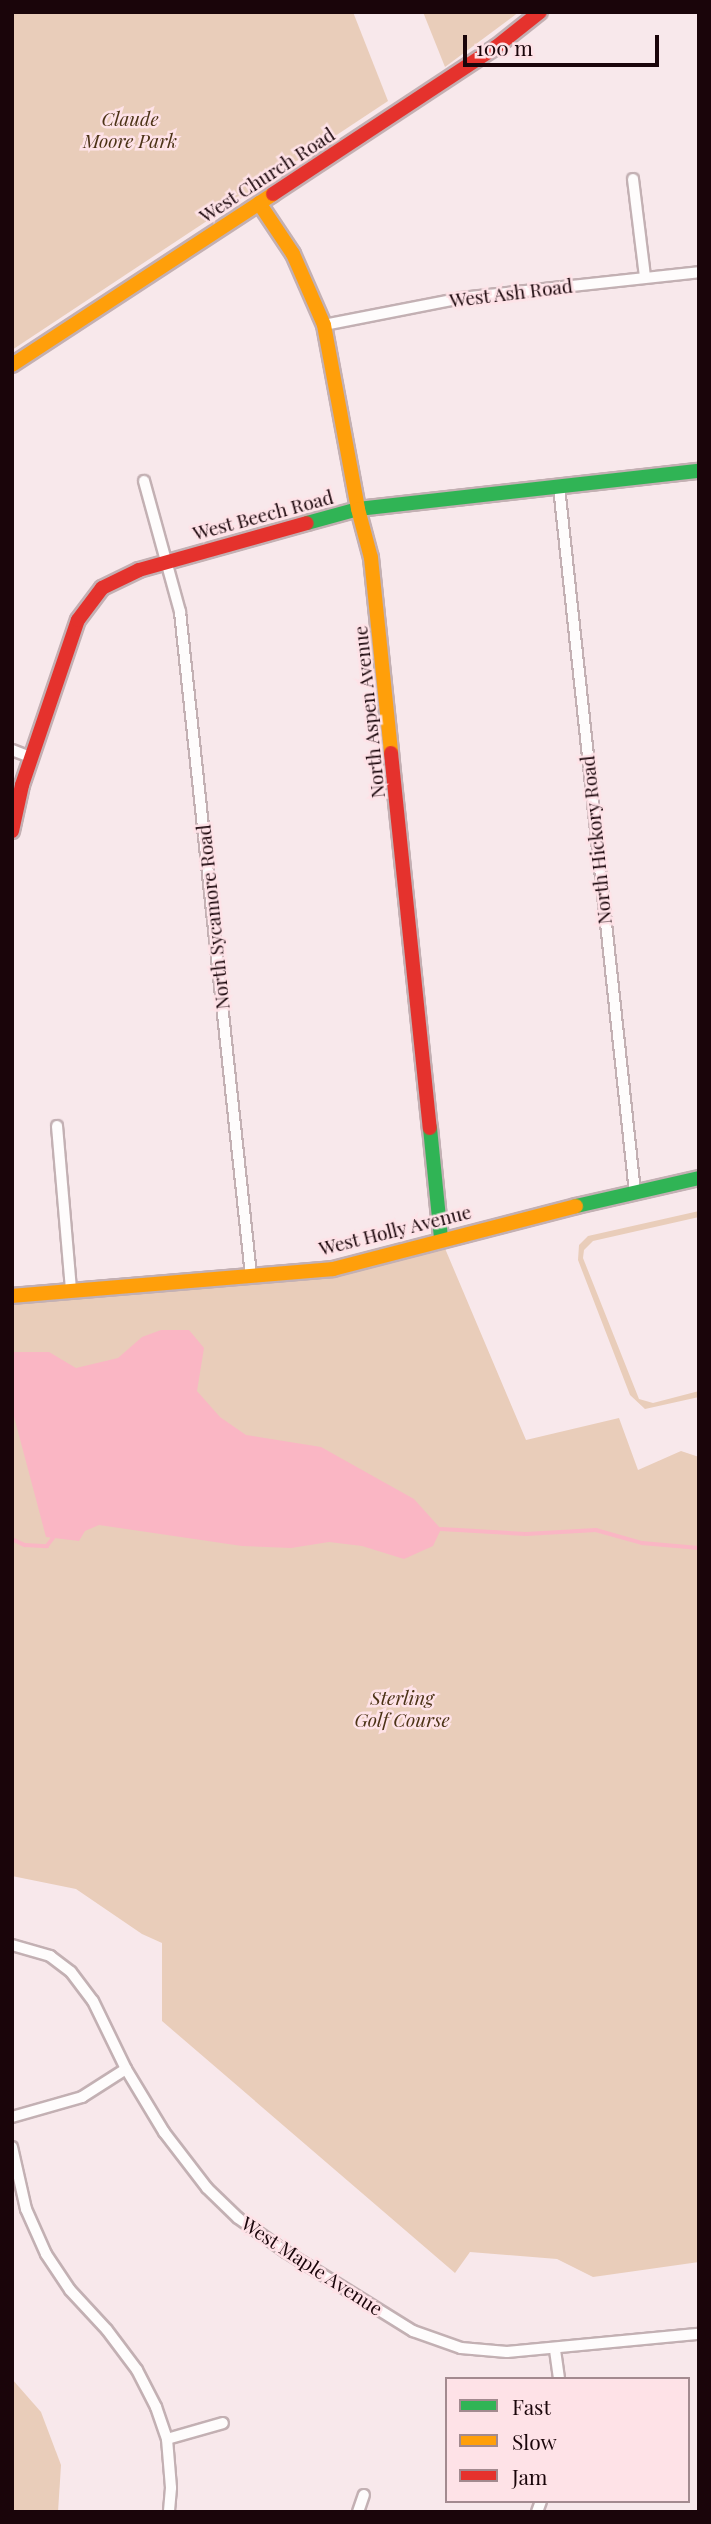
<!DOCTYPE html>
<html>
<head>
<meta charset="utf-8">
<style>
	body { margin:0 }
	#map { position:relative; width:711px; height:2524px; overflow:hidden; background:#f8e8eb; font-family:"Playfair Display",serif }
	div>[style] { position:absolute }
	.green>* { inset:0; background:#e9cdba }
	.water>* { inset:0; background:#fab6c4 }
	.stream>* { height:3.5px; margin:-1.75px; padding:0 1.75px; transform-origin:1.75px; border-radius:1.75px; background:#fab6c4 }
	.roads { filter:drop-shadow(2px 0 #c3b0b3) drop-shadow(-2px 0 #c3b0b3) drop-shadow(0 2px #c3b0b3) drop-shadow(0 -2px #c3b0b3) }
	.street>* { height:10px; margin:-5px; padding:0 5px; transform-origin:5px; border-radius:5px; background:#fefcfc }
	.fast>* { height:14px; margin:-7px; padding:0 7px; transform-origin:7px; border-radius:7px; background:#30b455 }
	.slow>* { height:14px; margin:-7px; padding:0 7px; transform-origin:7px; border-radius:7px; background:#ff9f0a }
	.jam>* { height:14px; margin:-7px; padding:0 7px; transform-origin:7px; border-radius:7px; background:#e5322d }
	span { translate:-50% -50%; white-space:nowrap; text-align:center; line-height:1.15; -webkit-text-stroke:5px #fee2e7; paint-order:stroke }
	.park-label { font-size:19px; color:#4c3317; font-style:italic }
	.street-label { font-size:19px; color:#1a050a }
	.frame { position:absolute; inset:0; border:14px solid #1a050a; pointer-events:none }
	.legend { position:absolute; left:445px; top:2377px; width:245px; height:126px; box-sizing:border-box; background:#fee2e7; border:2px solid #a38a8f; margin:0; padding:9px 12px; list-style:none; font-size:21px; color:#1a050a }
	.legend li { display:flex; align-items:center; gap:14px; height:35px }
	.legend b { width:35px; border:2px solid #a38a8f }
	.scale { position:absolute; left:463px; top:35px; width:196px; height:32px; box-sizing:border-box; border:4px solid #1a050a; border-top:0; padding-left:9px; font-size:21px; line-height:24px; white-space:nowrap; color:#1a050a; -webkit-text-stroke:5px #fee2e7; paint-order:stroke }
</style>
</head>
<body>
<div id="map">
	<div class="green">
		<i style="clip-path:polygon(12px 12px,353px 12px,388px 101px,12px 350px)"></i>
		<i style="clip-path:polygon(423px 12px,519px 12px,445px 67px)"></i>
		<i style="clip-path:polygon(699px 1211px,699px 1217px,593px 1241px,584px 1250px,583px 1258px,639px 1399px,653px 1403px,699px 1391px,699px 1397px,645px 1409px,630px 1395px,578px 1260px,579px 1245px,588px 1236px)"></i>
		<i style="clip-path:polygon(441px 1239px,526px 1440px,619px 1418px,638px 1470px,681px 1451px,699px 1457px,699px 2262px,593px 2277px,557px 2259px,470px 2252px,455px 2273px,162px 2021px,162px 1943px,142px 1934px,76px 1889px,12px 1876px,12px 1296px,333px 1269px)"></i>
		<i style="clip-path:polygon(12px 2379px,41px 2412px,61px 2465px,58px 2512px,12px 2512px)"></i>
	</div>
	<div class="water">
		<i style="clip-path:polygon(161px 1330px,189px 1330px,204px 1348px,197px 1391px,220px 1417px,246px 1435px,321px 1447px,414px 1499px,441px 1529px,433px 1546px,404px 1559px,362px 1546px,329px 1542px,291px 1548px,242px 1546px,99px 1525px,85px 1531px,79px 1541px,46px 1537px,12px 1409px,12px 1352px,49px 1352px,76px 1368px,118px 1358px,142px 1337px)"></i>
	</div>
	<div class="stream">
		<i style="left:441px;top:1529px;width:85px;rotate:3.4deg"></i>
		<i style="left:526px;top:1534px;width:70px;rotate:-3.3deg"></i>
		<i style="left:596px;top:1530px;width:48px;rotate:15.8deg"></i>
		<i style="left:642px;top:1543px;width:57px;rotate:5deg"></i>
		<i style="left:12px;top:1539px;width:14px;rotate:25deg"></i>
		<i style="left:25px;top:1545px;width:22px;rotate:3deg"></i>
		<i style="left:47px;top:1546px;width:10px;rotate:-53deg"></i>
	</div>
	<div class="roads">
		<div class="street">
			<i style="left:633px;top:179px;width:99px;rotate:83deg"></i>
			<i style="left:324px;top:325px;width:140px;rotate:-11.1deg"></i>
			<i style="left:461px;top:298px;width:239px;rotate:-6.2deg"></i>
			<i style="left:144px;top:481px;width:136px;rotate:74.6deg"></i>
			<i style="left:180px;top:612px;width:667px;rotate:83.89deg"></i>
			<i style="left:559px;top:487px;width:709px;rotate:83.85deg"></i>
			<i style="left:12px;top:750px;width:22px;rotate:21deg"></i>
			<i style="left:57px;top:1126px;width:165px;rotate:85.1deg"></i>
			<i style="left:12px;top:1945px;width:40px;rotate:16deg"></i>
			<i style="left:50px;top:1956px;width:26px;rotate:37deg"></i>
			<i style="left:71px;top:1972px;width:36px;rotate:53deg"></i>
			<i style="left:93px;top:2001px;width:76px;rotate:64.1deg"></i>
			<i style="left:126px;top:2069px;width:74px;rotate:58.9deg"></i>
			<i style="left:164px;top:2132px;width:71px;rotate:52.5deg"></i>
			<i style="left:207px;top:2188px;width:43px;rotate:44.1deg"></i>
			<i style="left:238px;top:2218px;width:59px;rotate:35.3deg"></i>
			<i style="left:286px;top:2252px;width:150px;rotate:31.9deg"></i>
			<i style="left:413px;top:2331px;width:51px;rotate:19.5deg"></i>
			<i style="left:461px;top:2348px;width:46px;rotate:5deg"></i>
			<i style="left:507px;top:2352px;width:193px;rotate:-5.4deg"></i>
			<i style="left:12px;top:2117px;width:73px;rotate:-15.9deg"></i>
			<i style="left:82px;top:2097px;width:52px;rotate:-32.5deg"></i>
			<i style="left:12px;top:2147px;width:64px;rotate:77.3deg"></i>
			<i style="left:26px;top:2209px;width:49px;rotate:66deg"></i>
			<i style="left:46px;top:2254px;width:43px;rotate:56.3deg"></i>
			<i style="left:70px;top:2290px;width:54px;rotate:47.2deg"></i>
			<i style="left:107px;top:2330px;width:50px;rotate:53.1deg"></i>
			<i style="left:137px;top:2370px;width:42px;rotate:62.8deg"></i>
			<i style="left:156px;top:2407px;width:34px;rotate:71deg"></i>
			<i style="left:167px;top:2439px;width:49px;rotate:85.3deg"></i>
			<i style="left:171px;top:2488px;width:24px;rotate:95deg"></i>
			<i style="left:555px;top:2350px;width:29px;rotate:82deg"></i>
			<i style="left:167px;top:2439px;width:58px;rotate:-15.9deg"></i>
			<i style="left:358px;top:2512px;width:18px;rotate:-71deg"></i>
			<i style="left:537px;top:2512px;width:12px;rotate:-70deg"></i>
		</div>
		<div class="fast">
			<i style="left:307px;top:523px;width:53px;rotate:-15.4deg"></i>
			<i style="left:358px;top:509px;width:343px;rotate:-6.4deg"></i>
			<i style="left:430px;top:1128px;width:112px;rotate:84.3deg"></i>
			<i style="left:576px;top:1206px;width:126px;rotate:-12.8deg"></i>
		</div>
		<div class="slow">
			<i style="left:259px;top:203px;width:61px;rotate:56.3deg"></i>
			<i style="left:293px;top:254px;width:77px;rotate:66.4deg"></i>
			<i style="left:324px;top:325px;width:187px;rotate:79.5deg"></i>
			<i style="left:358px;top:509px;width:51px;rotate:75.1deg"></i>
			<i style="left:371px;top:558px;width:196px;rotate:84.1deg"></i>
			<i style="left:12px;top:365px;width:312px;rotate:-33.2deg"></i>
			<i style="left:12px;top:1296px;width:322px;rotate:-4.8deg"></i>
			<i style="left:333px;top:1269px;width:251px;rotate:-14.5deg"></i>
		</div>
		<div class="jam">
			<i style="left:273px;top:194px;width:267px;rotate:-33.4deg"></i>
			<i style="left:496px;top:47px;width:56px;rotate:-38.5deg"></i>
			<i style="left:391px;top:753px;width:377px;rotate:84.1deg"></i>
			<i style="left:12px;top:831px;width:47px;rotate:-77.7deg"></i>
			<i style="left:22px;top:785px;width:174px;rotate:-71.3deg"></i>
			<i style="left:78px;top:620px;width:40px;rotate:-53deg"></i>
			<i style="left:102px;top:588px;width:41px;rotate:-25.9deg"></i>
			<i style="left:139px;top:570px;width:174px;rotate:-15.6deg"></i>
		</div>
	</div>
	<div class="park-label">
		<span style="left:130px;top:130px">Claude<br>Moore Park</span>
		<span style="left:402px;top:1709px">Sterling<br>Golf Course</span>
	</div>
	<div class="street-label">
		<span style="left:267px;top:175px;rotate:-33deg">West Church Road</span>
		<span style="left:511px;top:293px;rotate:-7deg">West Ash Road</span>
		<span style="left:263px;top:515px;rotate:-15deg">West Beech Road</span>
		<span style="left:369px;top:712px;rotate:-96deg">North Aspen Avenue</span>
		<span style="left:596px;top:840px;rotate:-96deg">North Hickory Road</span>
		<span style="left:213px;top:917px;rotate:-96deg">North Sycamore Road</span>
		<span style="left:395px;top:1230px;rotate:-14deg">West Holly Avenue</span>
		<span style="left:312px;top:2266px;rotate:33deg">West Maple Avenue</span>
	</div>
	<div class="frame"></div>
	<ul class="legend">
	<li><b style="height:9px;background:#30b455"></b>Fast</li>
	<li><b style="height:9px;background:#ff9f0a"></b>Slow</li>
	<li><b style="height:9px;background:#e5322d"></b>Jam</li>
	</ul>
	<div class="scale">100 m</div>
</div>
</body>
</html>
